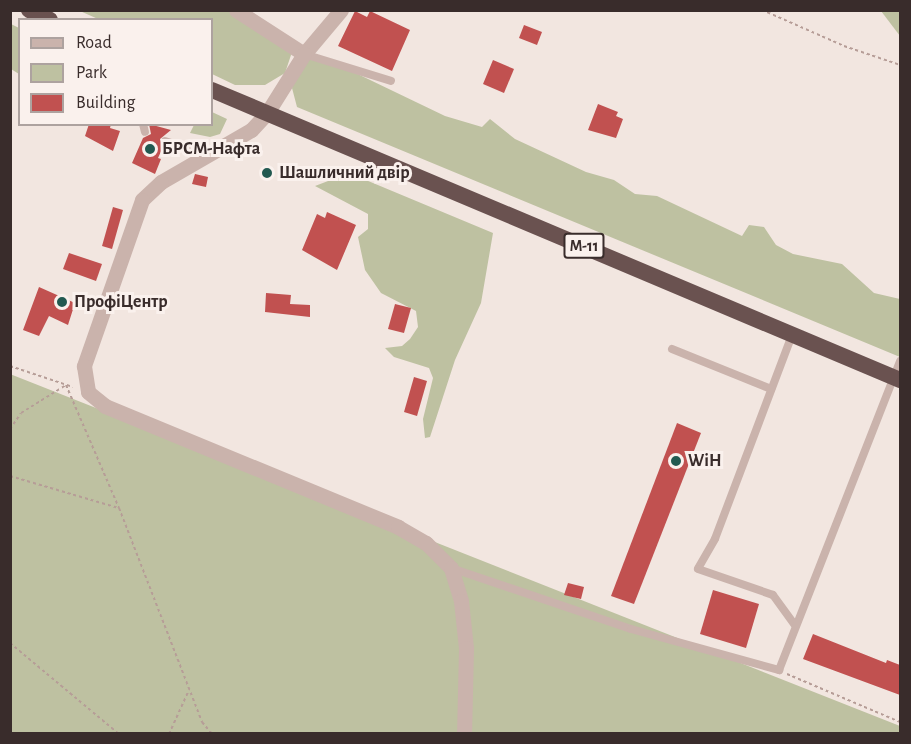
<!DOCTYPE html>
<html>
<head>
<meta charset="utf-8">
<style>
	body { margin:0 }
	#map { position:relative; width:911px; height:744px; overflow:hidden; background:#f2e6e0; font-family:"Alegreya Sans",sans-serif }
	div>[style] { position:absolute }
	.green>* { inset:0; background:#bec1a1 }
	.building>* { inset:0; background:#c15150 }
	.path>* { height:2px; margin-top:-1px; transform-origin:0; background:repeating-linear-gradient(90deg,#b69d97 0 3px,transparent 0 6px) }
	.service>* { height:8px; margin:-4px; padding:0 4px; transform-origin:4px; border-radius:4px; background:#cab3ac }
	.minor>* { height:15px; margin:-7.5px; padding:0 7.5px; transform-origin:7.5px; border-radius:7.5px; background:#cab3ac }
	.trunk>* { height:16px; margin:-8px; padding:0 8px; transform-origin:8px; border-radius:8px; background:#6a5250 }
	.dots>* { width:16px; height:16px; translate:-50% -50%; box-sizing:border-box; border:3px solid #faf1ed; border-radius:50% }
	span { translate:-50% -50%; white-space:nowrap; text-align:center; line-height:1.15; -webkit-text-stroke:6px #faf1ed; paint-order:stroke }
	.shield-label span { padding:2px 4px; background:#faf1ed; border:2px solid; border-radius:4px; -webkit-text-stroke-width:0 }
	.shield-label { font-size:16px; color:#392c2b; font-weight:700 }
	.poi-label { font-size:18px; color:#392c2b; font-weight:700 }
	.left { translate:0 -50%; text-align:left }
	.frame { position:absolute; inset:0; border:12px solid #392c2b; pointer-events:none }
	.legend { position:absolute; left:18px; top:18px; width:195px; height:108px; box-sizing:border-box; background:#faf1ed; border:2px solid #ada29f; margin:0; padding:8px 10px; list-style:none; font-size:18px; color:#392c2b }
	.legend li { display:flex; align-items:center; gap:12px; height:30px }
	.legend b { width:30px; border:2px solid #ada29f }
</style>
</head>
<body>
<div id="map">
	<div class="green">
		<i style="clip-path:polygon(80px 11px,241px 11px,289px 40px,291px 55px,285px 73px,265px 85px,235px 85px,212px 74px,212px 20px,98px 19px)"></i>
		<i style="clip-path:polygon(881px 11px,900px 11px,900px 36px)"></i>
		<i style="clip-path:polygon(11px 24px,19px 28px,19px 74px,11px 69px)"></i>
		<i style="clip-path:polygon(316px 54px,445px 116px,482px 127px,490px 119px,515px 139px,586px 172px,614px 180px,635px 194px,657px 196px,742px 236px,749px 225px,764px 227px,776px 245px,793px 254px,842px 264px,874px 293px,900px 299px,900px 357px,297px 107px,292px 88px,294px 76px,303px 60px)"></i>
		<i style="clip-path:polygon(212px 112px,227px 119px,220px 134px,210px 137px,190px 133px,194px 125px,212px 124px)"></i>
		<i style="clip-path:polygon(349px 173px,493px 233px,481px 303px,455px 360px,430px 437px,425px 438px,423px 419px,433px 378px,429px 368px,394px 357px,385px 348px,402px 346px,410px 339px,418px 327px,416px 311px,381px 293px,365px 270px,358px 237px,368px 229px,368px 214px,315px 186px)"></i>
		<i style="clip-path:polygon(10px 374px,900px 726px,900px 733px,11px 733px)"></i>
	</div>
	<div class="building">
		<i style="clip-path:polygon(355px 11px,367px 17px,370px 11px,410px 30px,392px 71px,338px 46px)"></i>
		<i style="clip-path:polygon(524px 25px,542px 32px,537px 45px,519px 38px)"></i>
		<i style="clip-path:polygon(493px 60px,514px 69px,504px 93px,483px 84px)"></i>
		<i style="clip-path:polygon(598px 104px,618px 112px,616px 116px,623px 119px,616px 138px,588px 130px)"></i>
		<i style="clip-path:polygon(89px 124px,111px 124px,110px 128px,120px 131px,113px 151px,85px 136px)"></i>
		<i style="clip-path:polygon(149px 124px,171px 130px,160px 139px,163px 147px,158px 158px,161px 159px,155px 174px,132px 163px,143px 138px,151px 134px)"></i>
		<i style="clip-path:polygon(195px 174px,208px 177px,206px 187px,192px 184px)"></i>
		<i style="clip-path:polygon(113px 207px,123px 210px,112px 249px,102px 246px)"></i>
		<i style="clip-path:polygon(327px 212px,356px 225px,337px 270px,302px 250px,317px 214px,325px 218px)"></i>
		<i style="clip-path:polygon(69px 253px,102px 264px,96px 281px,63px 269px)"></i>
		<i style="clip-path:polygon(39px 287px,75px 303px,68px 325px,49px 316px,39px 336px,23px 330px)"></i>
		<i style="clip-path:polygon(266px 293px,291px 295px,290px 304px,310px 305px,310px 317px,265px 312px)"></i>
		<i style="clip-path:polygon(395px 304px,411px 308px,404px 333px,388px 329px)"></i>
		<i style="clip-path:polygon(414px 377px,427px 381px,417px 416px,404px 412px)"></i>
		<i style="clip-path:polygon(677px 423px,701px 433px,634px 604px,611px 596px)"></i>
		<i style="clip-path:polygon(568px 583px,584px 587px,581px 599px,564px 595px)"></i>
		<i style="clip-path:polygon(713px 590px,759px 604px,746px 648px,700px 634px)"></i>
		<i style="clip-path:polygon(813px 634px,886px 663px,887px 660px,900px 665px,900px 695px,803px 659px)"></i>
	</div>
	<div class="path">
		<i style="left:762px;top:10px;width:90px;rotate:23.7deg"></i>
		<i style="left:844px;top:46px;width:59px;rotate:18.7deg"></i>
		<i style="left:10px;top:366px;width:66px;rotate:18.4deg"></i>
		<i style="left:10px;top:429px;width:19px;rotate:-55deg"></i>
		<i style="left:21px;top:413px;width:53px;rotate:-31.9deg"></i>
		<i style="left:66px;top:385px;width:134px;rotate:66.7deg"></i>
		<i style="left:119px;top:508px;width:230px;rotate:68.8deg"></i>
		<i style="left:202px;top:722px;width:16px;rotate:50deg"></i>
		<i style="left:10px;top:476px;width:114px;rotate:16.4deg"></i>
		<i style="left:10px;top:643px;width:142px;rotate:39.9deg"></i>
		<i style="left:787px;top:674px;width:123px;rotate:23deg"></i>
		<i style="left:169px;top:734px;width:48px;rotate:-65.6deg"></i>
	</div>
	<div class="service">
		<i style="left:304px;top:54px;width:91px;rotate:17.2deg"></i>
		<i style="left:143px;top:124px;width:8px;rotate:76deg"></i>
		<i style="left:165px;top:141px;width:44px;rotate:17.2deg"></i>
		<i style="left:792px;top:335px;width:218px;rotate:110.7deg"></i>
		<i style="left:715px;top:539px;width:34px;rotate:120deg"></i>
		<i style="left:698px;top:569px;width:79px;rotate:19.1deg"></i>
		<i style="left:773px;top:595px;width:36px;rotate:54deg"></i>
		<i style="left:672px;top:349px;width:107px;rotate:22deg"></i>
		<i style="left:451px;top:568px;width:190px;rotate:18.7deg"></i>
		<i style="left:631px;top:629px;width:154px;rotate:15.5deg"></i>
		<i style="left:779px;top:670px;width:332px;rotate:-68.6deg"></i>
	</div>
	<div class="minor">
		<i style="left:236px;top:10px;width:81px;rotate:32.9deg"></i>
		<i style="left:341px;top:10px;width:57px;rotate:130.1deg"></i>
		<i style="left:304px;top:54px;width:70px;rotate:122.1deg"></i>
		<i style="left:267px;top:113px;width:23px;rotate:133deg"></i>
		<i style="left:251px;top:130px;width:104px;rotate:150deg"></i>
		<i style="left:161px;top:182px;width:26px;rotate:137deg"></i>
		<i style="left:142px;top:200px;width:176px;rotate:109.3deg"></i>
		<i style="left:84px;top:366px;width:26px;rotate:81deg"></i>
		<i style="left:88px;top:392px;width:22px;rotate:39deg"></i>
		<i style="left:105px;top:406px;width:317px;rotate:22.4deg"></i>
		<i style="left:398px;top:527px;width:32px;rotate:30deg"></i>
		<i style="left:426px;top:543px;width:35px;rotate:45deg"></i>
		<i style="left:451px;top:568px;width:34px;rotate:73deg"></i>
		<i style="left:461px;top:601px;width:47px;rotate:83.9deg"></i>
		<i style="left:466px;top:648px;width:86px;rotate:91.3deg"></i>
	</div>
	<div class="trunk">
		<i style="left:29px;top:10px;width:23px;rotate:25deg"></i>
		<i style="left:212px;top:90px;width:747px;rotate:22.86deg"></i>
	</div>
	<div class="dots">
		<i style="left:150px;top:149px;background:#225950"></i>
		<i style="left:267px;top:173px;background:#225950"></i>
		<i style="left:62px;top:302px;background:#225950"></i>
		<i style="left:676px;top:461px;background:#225950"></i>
	</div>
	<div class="shield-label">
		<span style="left:584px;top:246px">М-11</span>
	</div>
	<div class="poi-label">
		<span class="left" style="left:162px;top:149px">БРСМ-Нафта</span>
		<span class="left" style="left:279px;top:173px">Шашличний двір</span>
		<span class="left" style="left:74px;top:302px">ПрофіЦентр</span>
		<span class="left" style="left:688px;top:461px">WiH</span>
	</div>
	<div class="frame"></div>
	<ul class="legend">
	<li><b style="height:8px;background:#cab3ac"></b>Road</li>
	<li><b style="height:16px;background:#bec1a1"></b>Park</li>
	<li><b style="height:16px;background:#c15150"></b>Building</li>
	</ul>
</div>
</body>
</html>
